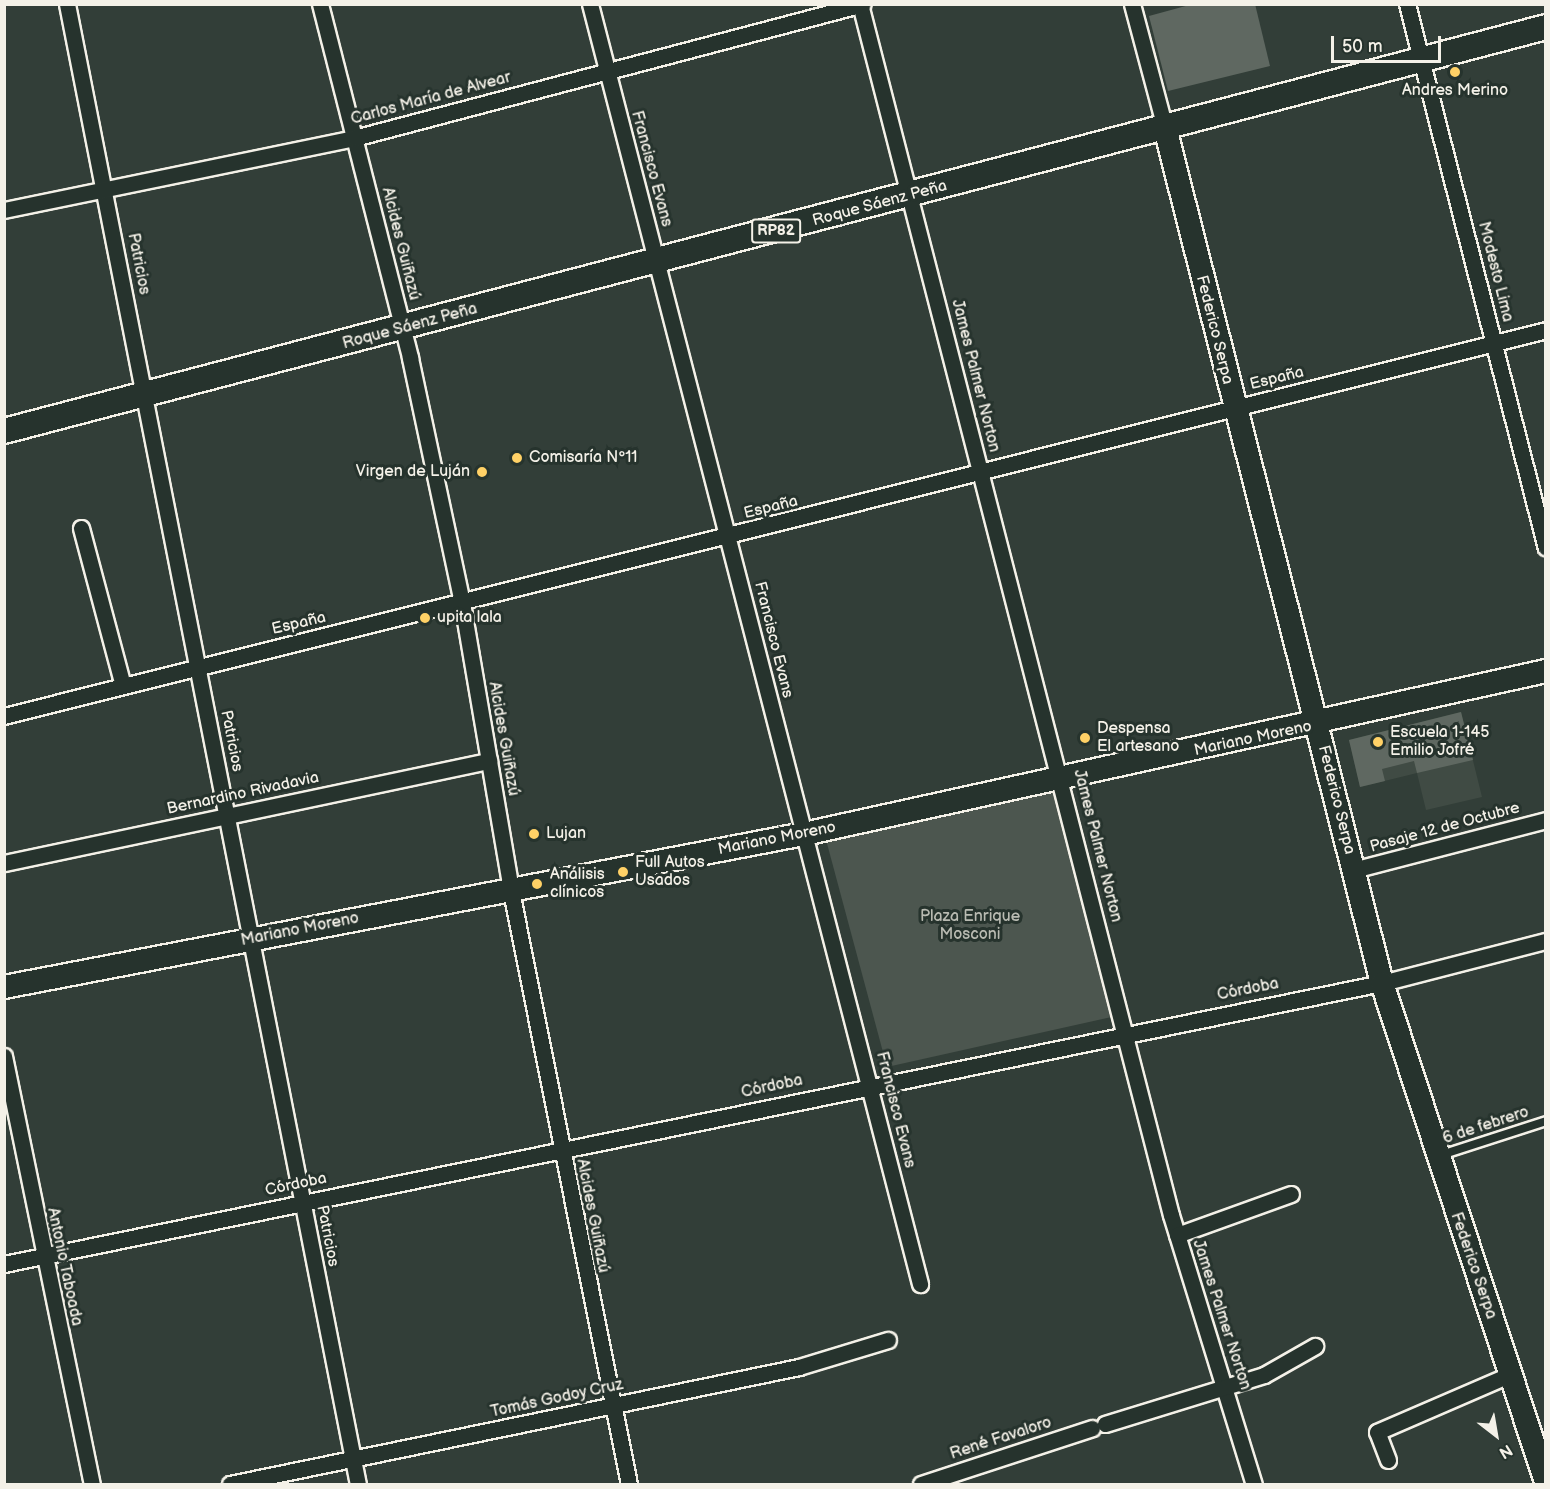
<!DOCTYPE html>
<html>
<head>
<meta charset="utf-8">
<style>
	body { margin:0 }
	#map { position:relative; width:1550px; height:1489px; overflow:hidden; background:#323e38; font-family:"Balsamiq Sans",sans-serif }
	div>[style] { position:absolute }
	.built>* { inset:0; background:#404b44 }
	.green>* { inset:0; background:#4c564f }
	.building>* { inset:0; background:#5f6861 }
	.roads { filter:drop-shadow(2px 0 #f4f1e8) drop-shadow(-2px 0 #f4f1e8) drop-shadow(0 2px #f4f1e8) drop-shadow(0 -2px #f4f1e8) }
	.lane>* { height:8px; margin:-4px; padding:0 4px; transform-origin:4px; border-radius:4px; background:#26332d }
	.street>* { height:15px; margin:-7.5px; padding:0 7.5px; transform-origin:7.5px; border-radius:7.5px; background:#26332d }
	.secondary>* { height:22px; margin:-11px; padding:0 11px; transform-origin:11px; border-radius:11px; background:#26332d }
	.primary>* { height:24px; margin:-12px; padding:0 12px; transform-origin:12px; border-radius:12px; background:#26332d }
	.dots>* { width:16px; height:16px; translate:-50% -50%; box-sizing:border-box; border:3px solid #26332d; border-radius:50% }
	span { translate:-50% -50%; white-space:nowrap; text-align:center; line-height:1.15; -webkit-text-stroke:6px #26332d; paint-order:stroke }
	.shield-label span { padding:2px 4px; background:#26332d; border:2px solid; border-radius:4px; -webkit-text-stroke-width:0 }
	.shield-label { font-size:15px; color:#f4f1e8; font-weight:700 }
	.poi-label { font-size:16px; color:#f4f1e8 }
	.left { translate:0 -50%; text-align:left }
	.right { translate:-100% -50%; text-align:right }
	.street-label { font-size:16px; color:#f4f1e8 }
	.park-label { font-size:16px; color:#b9bbb2 }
	.frame { position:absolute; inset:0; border:6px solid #f4f1e8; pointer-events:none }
	.north { position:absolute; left:1466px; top:1405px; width:60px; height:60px; -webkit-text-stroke:4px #26332d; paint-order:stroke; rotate:149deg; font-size:16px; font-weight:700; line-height:24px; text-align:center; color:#f4f1e8 }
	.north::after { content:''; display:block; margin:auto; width:21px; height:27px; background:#f4f1e8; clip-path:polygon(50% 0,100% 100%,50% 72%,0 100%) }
	.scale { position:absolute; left:1331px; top:36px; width:110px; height:27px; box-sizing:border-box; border:3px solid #f4f1e8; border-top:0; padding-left:8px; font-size:18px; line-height:21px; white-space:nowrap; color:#f4f1e8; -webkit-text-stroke:4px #26332d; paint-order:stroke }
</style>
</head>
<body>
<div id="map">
	<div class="built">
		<i style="clip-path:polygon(1461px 712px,1482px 797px,1426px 810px,1417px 773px,1360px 787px,1349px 740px)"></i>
	</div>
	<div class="green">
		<i style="clip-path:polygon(1054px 788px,1116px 1016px,887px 1067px,825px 836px)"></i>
	</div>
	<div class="building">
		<i style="clip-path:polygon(1193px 4px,1255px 4px,1270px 66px,1168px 91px,1149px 16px)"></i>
		<i style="clip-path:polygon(1461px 712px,1473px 760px,1417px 773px,1414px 761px,1382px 769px,1385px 781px,1360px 787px,1349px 740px)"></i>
	</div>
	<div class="roads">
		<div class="lane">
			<i style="left:1441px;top:1155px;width:110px;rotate:-17.9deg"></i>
		</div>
		<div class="street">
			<i style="left:67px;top:4px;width:1508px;rotate:78.88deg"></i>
			<i style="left:320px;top:4px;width:365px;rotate:75.7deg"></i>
			<i style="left:410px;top:358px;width:250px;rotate:78deg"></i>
			<i style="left:462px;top:603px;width:292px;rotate:80.3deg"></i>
			<i style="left:511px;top:891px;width:605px;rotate:78.75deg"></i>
			<i style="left:590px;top:4px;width:1322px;rotate:75.54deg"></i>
			<i style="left:860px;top:4px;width:1250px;rotate:75.6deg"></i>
			<i style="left:1171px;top:1215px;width:282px;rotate:72.9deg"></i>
			<i style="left:1132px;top:4px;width:128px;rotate:75.1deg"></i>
			<i style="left:1407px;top:4px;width:561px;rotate:75.67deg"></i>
			<i style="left:4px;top:210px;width:357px;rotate:-11.6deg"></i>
			<i style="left:354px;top:138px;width:526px;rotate:-14.75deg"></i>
			<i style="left:81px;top:528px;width:163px;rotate:75.1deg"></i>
			<i style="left:4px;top:716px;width:1590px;rotate:-14.05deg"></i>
			<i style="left:4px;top:863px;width:496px;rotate:-11.9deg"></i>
			<i style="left:1353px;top:870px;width:199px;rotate:-14.5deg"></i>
			<i style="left:4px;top:1056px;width:437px;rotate:78.4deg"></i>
			<i style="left:1177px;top:1235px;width:121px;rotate:-19.8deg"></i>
			<i style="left:4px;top:1264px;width:1406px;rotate:-11.53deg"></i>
			<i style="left:1382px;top:983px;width:169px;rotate:-14.4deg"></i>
			<i style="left:1105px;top:1424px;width:166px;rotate:-17.1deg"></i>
			<i style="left:1264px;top:1375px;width:59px;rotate:-29.6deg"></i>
			<i style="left:1388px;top:1460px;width:30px;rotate:-111deg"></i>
			<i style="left:1377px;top:1432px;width:144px;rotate:-23.4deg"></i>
			<i style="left:230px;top:1484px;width:581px;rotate:-11.62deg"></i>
			<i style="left:799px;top:1367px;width:93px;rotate:-16.9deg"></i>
			<i style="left:921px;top:1484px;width:180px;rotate:-18.1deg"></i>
		</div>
		<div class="secondary">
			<i style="left:1165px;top:128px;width:882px;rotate:75.76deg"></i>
			<i style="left:1382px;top:983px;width:525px;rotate:71.81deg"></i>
			<i style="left:4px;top:987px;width:814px;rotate:-10.83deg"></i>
			<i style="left:804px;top:834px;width:760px;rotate:-12.39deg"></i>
		</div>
		<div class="primary">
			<i style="left:4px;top:431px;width:1594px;rotate:-14.68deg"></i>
		</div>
	</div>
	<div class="dots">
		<i style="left:1455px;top:72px;background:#ffd166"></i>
		<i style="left:517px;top:458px;background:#ffd166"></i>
		<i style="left:482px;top:472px;background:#ffd166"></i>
		<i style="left:425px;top:618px;background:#ffd166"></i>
		<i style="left:1085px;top:738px;background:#ffd166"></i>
		<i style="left:1378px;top:742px;background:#ffd166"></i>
		<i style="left:534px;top:834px;background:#ffd166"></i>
		<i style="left:623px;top:872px;background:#ffd166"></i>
		<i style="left:537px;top:884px;background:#ffd166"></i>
	</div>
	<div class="shield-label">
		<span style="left:776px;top:231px">RP82</span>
	</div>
	<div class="poi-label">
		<span style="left:1455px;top:91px">Andres Merino</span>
		<span class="left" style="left:529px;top:458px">Comisaría Nº11</span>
		<span class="right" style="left:470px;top:472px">Virgen de Luján</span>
		<span class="left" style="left:437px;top:618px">upita lala</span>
		<span class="left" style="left:1097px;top:738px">Despensa<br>El artesano</span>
		<span class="left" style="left:1390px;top:742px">Escuela 1-145<br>Emilio Jofré</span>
		<span class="left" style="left:546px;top:834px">Lujan</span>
		<span class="left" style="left:635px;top:872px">Full Autos<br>Usados</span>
		<span class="left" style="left:550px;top:884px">Análisis<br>clínicos</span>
	</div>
	<div class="street-label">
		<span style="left:431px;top:99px;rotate:-15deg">Carlos María de Alvear</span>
		<span style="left:651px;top:169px;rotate:75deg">Francisco Evans</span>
		<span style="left:880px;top:204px;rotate:-15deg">Roque Sáenz Peña</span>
		<span style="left:400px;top:244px;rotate:76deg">Alcides Guiñazú</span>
		<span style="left:138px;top:264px;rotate:79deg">Patricios</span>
		<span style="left:1495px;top:272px;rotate:76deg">Modesto Lima</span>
		<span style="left:410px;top:327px;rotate:-15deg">Roque Sáenz Peña</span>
		<span style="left:1214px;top:330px;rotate:76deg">Federico Serpa</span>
		<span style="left:975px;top:376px;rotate:76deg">James Palmer Norton</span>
		<span style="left:1277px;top:379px;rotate:-14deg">España</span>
		<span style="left:771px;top:508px;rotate:-14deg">España</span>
		<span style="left:299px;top:624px;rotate:-13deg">España</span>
		<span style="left:773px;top:640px;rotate:76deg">Francisco Evans</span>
		<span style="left:503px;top:739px;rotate:80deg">Alcides Guiñazú</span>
		<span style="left:1253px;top:739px;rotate:-12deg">Mariano Moreno</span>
		<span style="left:231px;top:741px;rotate:79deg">Patricios</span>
		<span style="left:243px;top:794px;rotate:-12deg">Bernardino Rivadavia</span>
		<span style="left:1336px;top:800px;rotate:76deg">Federico Serpa</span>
		<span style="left:1445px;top:828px;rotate:-15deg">Pasaje 12 de Octubre</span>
		<span style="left:777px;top:839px;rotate:-11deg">Mariano Moreno</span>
		<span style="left:1097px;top:846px;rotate:76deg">James Palmer Norton</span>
		<span style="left:300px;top:930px;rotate:-11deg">Mariano Moreno</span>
		<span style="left:1248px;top:990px;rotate:-11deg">Córdoba</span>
		<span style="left:772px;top:1087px;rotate:-12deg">Córdoba</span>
		<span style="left:895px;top:1110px;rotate:76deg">Francisco Evans</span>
		<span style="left:1486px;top:1126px;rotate:-18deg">6 de febrero</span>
		<span style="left:296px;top:1185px;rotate:-12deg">Córdoba</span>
		<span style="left:592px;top:1216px;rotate:79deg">Alcides Guiñazú</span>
		<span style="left:327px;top:1236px;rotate:79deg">Patricios</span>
		<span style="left:1473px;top:1266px;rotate:71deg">Federico Serpa</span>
		<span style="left:64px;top:1267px;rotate:78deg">Antonio Taboada</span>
		<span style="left:1221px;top:1315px;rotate:72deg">James Palmer Norton</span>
		<span style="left:557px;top:1399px;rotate:-12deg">Tomás Godoy Cruz</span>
		<span style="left:1001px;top:1439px;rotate:-18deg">René Favaloro</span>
	</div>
	<div class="park-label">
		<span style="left:970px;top:926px">Plaza Enrique<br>Mosconi</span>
	</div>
	<div class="frame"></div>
	<div class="north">N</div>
	<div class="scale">50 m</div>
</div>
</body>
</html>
